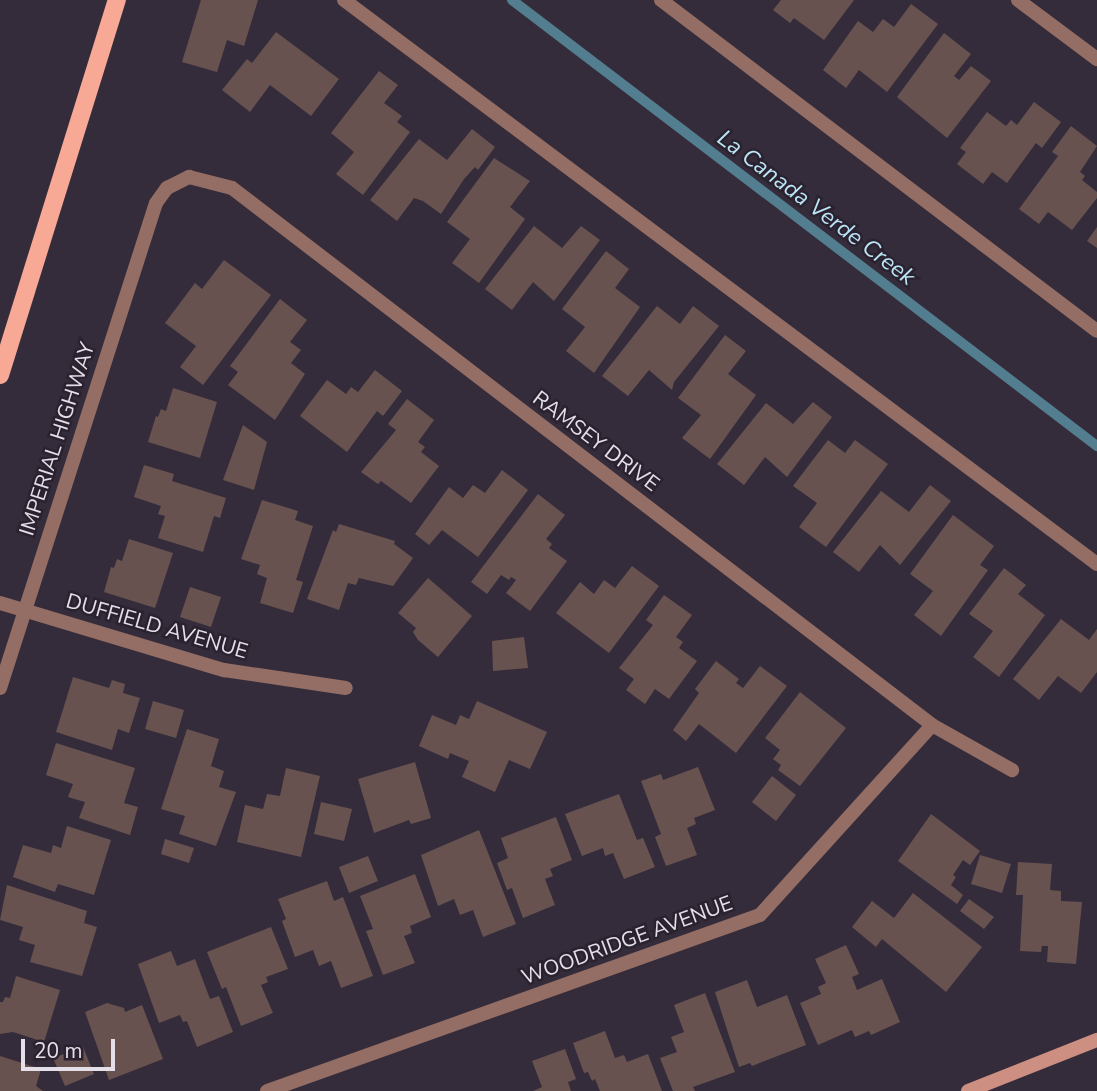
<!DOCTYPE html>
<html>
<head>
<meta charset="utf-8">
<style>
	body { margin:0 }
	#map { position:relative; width:1097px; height:1091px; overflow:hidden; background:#352c3b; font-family:"Nunito Sans",sans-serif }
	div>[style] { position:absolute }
	.stream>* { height:10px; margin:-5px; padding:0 5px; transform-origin:5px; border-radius:5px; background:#537e90 }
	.building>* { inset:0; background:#675250 }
	.service>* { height:14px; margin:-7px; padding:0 7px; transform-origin:7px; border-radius:7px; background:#946e64 }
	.minor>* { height:14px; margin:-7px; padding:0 7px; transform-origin:7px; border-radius:7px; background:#946e64 }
	.secondary>* { height:14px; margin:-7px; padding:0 7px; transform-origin:7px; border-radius:7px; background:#cc8f81 }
	.primary>* { height:18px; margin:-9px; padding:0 9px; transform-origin:9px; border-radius:9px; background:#f8a996 }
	span { translate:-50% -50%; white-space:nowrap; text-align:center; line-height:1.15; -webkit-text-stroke:5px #2b2230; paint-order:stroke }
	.street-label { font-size:21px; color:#e5dfe9 }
	.water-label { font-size:23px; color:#bbe5f7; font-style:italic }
	.scale { position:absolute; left:21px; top:1039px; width:94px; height:32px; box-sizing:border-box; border:4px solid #e5dfe9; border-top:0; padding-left:9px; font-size:21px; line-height:24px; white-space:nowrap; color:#e5dfe9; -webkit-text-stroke:5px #2b2230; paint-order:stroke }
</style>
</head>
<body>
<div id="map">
	<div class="stream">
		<i style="left:512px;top:0;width:736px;rotate:37.32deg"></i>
	</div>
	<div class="building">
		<i style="clip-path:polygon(201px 0,258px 0,244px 46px,227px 40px,217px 72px,182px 62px)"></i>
		<i style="clip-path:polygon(781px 0,854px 0,824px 40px,794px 18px,790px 23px,773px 10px)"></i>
		<i style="clip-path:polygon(911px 4px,938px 24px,887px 92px,859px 70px,846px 88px,823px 70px,858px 21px,873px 32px,883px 19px,894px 27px)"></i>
		<i style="clip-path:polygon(276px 32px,339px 79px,311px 116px,270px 85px,250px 112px,222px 90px,247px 59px,252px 63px)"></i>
		<i style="clip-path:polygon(944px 33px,971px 54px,954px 76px,959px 80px,971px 66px,991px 81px,947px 138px,897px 97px)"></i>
		<i style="clip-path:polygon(379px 71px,398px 85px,384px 103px,402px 116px,397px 122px,410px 132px,363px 195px,336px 174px,354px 152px,331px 133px)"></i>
		<i style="clip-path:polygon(1034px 102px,1061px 122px,1042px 148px,1036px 143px,1007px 183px,992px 172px,983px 184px,957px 164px,966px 152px,960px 148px,987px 112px,1006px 126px,1011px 120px,1017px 125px)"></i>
		<i style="clip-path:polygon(1071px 126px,1097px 146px,1080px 172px,1085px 176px,1082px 180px,1097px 192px,1097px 198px,1072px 230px,1048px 212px,1039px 224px,1019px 209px,1058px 156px,1052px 152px)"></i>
		<i style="clip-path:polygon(472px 129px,495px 147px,478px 170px,475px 167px,464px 179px,441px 214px,423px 201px,414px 198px,397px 221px,370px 200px,419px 139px,447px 160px)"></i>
		<i style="clip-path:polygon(494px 158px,530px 181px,510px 207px,525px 219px,479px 283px,452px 263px,470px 239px,447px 222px)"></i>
		<i style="clip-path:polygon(534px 226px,562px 248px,581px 226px,600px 240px,554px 301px,533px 282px,512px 310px,485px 289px)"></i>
		<i style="clip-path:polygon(1097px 227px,1097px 248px,1087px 241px)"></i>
		<i style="clip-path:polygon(606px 251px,629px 269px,615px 288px,640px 307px,594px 373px,566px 351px,585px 327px,562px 309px)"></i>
		<i style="clip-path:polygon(224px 260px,271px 295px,203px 385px,180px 367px,196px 346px,165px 323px,195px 283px,202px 289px)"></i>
		<i style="clip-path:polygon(280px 299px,307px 320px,290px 342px,301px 350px,291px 363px,305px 374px,275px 420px,228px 385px,238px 372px,230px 366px)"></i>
		<i style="clip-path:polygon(657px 306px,680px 324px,693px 306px,719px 326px,674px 382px,672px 390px,649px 370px,628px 396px,602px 376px)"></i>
		<i style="clip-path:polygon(725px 335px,746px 351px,728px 374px,756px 395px,710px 459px,682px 438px,701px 415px,678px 398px)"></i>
		<i style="clip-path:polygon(375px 370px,402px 391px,383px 416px,377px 411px,347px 452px,300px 416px,327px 380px,346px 394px,351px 387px,358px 392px)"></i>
		<i style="clip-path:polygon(173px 388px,217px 402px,200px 458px,148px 442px,156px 416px,158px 417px,161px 409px,166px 411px)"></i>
		<i style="clip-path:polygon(407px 399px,434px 420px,418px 442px,425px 447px,421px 452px,439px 466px,411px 503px,381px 481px,378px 484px,361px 472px,396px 430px,388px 424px)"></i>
		<i style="clip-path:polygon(813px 402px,832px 417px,787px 477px,765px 457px,744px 485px,717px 464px,766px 403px,793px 424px)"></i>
		<i style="clip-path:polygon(243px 425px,267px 442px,254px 490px,223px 480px)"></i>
		<i style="clip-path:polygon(828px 440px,845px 453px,855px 440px,888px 464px,826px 547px,799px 527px,817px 503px,793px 486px)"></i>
		<i style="clip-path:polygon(144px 465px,174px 474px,172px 481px,226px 498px,220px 518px,214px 516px,203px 552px,158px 538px,165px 516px,158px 514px,161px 506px,134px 497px)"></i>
		<i style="clip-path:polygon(502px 470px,528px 490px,478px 557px,442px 530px,429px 545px,415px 534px,449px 487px,463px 498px,473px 485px,485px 493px)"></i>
		<i style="clip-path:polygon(930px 485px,951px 501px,900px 565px,880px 545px,859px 572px,833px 552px,881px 491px,909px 512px)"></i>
		<i style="clip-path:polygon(538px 494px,565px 515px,546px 539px,552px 544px,549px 548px,567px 561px,530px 611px,506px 593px,516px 580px,511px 577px,509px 580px,501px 575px,487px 594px,471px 582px)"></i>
		<i style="clip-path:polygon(262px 500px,298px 511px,295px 520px,313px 526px,296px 580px,303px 582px,293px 613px,260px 603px,267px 578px,257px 574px,260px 565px,241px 559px)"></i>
		<i style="clip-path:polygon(953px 515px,994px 546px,980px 565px,988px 570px,941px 636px,914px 615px,933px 591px,910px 574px)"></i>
		<i style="clip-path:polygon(339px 524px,395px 541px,394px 544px,413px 558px,393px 586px,359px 578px,356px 585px,348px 583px,339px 610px,307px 599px,333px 530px,336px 532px)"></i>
		<i style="clip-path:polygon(129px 539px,173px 553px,155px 608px,104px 592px,111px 567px,114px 568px,117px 559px,122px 561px)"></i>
		<i style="clip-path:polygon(632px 566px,659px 586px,609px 653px,556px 613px,580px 582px,594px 594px,604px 580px,615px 588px)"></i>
		<i style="clip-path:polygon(1004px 568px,1026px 585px,1018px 594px,1045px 615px,999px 677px,973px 657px,993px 631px,969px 614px)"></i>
		<i style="clip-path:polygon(428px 578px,472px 616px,438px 657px,418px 640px,413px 632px,416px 628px,398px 613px)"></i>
		<i style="clip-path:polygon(190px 587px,221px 597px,211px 627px,180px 617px)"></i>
		<i style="clip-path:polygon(664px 595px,692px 615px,676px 637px,683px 642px,679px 648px,697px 661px,669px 699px,655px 689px,645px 704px,626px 690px,634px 679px,619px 668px,653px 625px,646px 620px)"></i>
		<i style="clip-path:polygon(1061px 619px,1089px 640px,1097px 629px,1097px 672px,1081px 693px,1058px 676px,1039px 700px,1013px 679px)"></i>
		<i style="clip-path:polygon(524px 637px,528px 668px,493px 671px,492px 641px)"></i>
		<i style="clip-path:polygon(716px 661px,739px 679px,736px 683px,743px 688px,760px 666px,787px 686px,736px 753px,699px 724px,686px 741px,673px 730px,699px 693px,695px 689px)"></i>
		<i style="clip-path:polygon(73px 677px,109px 688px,112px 680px,125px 684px,123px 693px,140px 698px,129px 733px,118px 729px,112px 750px,56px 732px)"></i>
		<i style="clip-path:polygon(800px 692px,846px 728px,800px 786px,778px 770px,781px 765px,773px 759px,780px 750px,765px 738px)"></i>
		<i style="clip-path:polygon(153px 701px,184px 710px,176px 738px,145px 729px)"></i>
		<i style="clip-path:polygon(477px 701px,547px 732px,530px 769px,509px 760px,495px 792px,462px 777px,469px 761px,450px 753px,448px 759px,419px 746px,432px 715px,456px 725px,460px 715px,469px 719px)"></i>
		<i style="clip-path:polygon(187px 729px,219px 739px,211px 766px,224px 771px,219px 787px,236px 792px,216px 846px,179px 834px,185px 816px,161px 809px)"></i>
		<i style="clip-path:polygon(56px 743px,135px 768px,124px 803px,138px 807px,130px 835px,79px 818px,85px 802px,68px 797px,73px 784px,46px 775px)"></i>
		<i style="clip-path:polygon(415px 762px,431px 818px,411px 824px,409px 820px,374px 833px,358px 779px)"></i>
		<i style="clip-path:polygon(698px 767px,715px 810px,694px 818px,696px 824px,687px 828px,697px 855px,666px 866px,655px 837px,661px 834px,641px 781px,661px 774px,663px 780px)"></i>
		<i style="clip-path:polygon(286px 768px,320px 776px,301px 857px,237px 842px,245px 805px,263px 809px,267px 794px,280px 796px)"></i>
		<i style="clip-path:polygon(772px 776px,796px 795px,776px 821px,752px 802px)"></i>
		<i style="clip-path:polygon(619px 794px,637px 840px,643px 838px,655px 867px,624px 879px,613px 853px,605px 856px,603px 848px,582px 856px,565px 814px)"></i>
		<i style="clip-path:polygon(321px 802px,352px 809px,344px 841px,314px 834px)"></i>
		<i style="clip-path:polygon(931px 814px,980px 851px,970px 865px,963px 860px,953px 875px,956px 877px,951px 885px,963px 895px,957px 904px,898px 861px)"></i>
		<i style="clip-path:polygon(556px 817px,572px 860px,550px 869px,553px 876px,545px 879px,555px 905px,523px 918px,512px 888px,507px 890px,497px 863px,508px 858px,501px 838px)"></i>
		<i style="clip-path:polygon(67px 826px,111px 840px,94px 895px,58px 884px,55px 892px,13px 877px,23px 845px,51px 853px,53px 845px,61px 848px)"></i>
		<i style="clip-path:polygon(479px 830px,516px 924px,483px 937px,473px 910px,460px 915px,454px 899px,438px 906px,421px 855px)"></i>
		<i style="clip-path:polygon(165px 839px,194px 848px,189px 863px,161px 854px)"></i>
		<i style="clip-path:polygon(980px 855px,1011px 864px,1002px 893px,971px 884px)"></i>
		<i style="clip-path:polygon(368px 856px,378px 881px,349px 893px,339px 867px)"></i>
		<i style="clip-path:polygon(1018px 862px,1052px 864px,1050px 890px,1061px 891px,1061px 901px,1082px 902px,1076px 964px,1047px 962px,1048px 946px,1042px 946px,1041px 952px,1020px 951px,1023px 895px,1016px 895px)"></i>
		<i style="clip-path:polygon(415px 874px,431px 917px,410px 926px,412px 933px,404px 936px,415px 963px,383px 975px,366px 931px,373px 929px,360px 896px)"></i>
		<i style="clip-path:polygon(327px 881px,334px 901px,343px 897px,373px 976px,341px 988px,331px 961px,319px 966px,313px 950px,295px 957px,282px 921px,286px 919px,278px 899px)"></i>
		<i style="clip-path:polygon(7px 885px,87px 911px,84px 923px,97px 927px,82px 976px,30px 962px,35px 945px,19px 940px,23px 927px,0 920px)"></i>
		<i style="clip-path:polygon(913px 893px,982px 947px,946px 992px,882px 939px,876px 947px,852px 927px,872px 901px,894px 918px)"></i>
		<i style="clip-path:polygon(969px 899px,994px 917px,984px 929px,960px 911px)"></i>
		<i style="clip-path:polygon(271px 927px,288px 969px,266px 977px,268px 982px,261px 985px,273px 1013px,241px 1026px,226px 987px,222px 989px,207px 952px)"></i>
		<i style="clip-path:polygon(846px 945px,859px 974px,852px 977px,857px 990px,882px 979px,900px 1022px,871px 1035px,869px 1031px,855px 1037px,852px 1030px,818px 1045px,800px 1003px,821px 994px,818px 987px,826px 983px,815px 959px)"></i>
		<i style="clip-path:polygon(171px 951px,177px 966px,195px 959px,210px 999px,219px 996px,233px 1032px,197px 1047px,187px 1021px,183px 1022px,180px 1015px,159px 1023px,138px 964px)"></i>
		<i style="clip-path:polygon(16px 976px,60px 990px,44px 1042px,13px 1032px,0 1034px,0 1002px,3px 1002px,5px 997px,10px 998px)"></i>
		<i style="clip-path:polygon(747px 980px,757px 1007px,787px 995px,806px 1045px,752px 1066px,750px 1063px,739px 1067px,715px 992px)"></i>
		<i style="clip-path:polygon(705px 993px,735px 1072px,693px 1087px,695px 1091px,673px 1091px,660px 1058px,677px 1052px,671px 1037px,684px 1032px,674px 1005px)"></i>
		<i style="clip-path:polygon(107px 1003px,124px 1008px,125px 1012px,142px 1005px,163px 1059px,109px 1080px,85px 1012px)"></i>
		<i style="clip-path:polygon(605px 1031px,615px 1058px,624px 1055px,627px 1062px,648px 1054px,662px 1091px,600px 1091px,595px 1079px,592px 1081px,588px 1072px,584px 1073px,573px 1043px)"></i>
		<i style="clip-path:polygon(83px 1047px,94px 1074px,65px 1086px,53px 1058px)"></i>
		<i style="clip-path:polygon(565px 1049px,576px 1079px,568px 1082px,571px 1091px,533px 1091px,542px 1087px,532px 1061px)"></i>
		<i style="clip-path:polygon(0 1056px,41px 1069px,36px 1086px,43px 1091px,0 1091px)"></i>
	</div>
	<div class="service">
		<i style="left:344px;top:0;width:941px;rotate:36.83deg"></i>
		<i style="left:661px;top:0;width:547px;rotate:37.2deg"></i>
	</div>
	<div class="minor">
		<i style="left:1018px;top:0;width:99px;rotate:36.8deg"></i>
		<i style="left:0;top:603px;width:234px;rotate:16.7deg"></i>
		<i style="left:224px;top:670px;width:123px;rotate:8.4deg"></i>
		<i style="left:0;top:688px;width:509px;rotate:-72.17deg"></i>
		<i style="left:156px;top:203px;width:19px;rotate:-54deg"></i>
		<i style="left:167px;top:188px;width:25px;rotate:-27deg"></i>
		<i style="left:189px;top:177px;width:44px;rotate:14.3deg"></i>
		<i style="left:232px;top:188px;width:882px;rotate:37.49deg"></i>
		<i style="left:932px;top:725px;width:92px;rotate:29.4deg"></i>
		<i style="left:267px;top:1091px;width:523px;rotate:-19.65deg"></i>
		<i style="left:760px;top:915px;width:256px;rotate:-47.8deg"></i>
	</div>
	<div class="secondary">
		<i style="left:968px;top:1091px;width:139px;rotate:-21.6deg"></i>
	</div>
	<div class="primary">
		<i style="left:0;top:375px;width:393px;rotate:-72.7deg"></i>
	</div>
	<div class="street-label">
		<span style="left:57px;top:439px;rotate:-72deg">IMPERIAL HIGHWAY</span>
		<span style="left:596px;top:441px;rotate:37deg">RAMSEY DRIVE</span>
		<span style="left:157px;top:626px;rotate:16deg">DUFFIELD AVENUE</span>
		<span style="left:627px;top:940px;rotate:-20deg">WOODRIDGE AVENUE</span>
	</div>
	<div class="water-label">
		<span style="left:816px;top:208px;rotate:37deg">La Canada Verde Creek</span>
	</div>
	<div class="scale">20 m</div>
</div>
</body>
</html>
